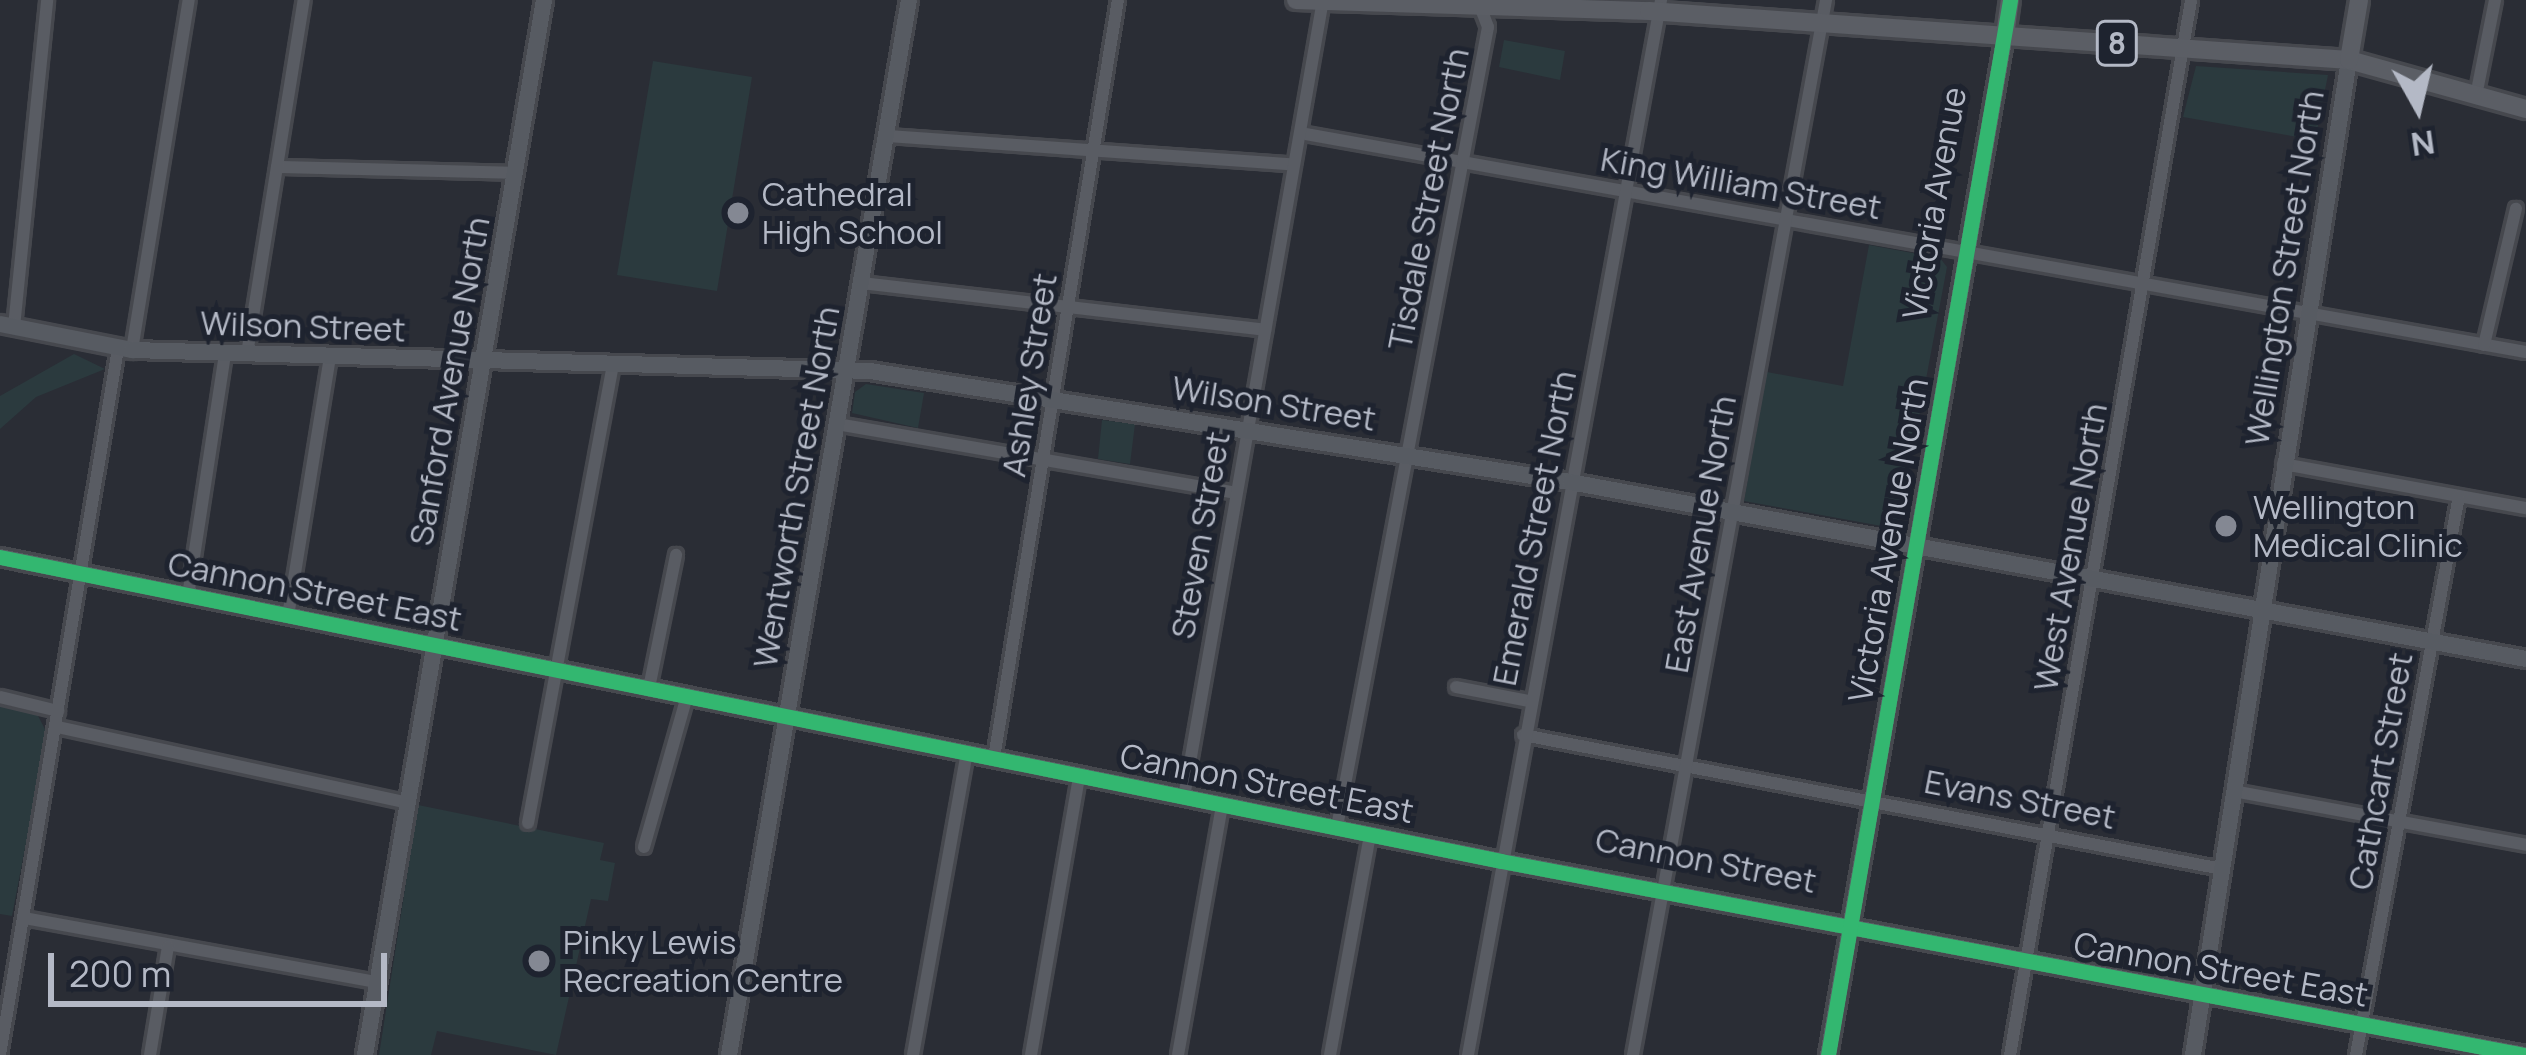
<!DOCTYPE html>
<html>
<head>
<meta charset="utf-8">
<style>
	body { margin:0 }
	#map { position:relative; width:2526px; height:1055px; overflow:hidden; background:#2a2d35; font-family:Manrope,sans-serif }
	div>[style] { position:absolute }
	.green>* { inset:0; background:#2b3a3e }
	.roads { filter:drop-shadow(3px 0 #46484e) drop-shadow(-3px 0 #46484e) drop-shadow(0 3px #46484e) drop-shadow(0 -3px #46484e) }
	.street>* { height:12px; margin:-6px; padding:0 6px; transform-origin:6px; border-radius:6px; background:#595c63 }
	.secondary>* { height:16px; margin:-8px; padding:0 8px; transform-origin:8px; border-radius:8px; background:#575b62 }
	.primary>* { height:18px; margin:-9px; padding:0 9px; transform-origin:9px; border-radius:9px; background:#5b5e65 }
	.cycleway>* { height:15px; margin:-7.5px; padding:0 7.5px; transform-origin:7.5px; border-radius:7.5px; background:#33b770 }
	.dots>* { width:33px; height:33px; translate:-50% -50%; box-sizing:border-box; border:6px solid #1e232f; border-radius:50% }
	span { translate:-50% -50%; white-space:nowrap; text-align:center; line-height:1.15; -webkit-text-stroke:10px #1e232f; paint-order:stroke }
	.shield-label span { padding:3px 9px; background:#1e232f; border:3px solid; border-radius:9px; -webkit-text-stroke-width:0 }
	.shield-label { font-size:30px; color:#b4b9c6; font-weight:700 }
	.street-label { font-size:33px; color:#b4b9c6 }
	.poi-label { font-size:33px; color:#b4b9c6 }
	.left { translate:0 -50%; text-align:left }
	.north { position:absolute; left:2358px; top:48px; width:120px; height:120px; -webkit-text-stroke:9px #1e232f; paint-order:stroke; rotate:172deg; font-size:33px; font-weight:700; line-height:48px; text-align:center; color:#b4b9c6 }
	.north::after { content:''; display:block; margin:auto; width:42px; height:54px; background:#b4b9c6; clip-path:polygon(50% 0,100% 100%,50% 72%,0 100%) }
	.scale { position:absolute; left:48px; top:953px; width:339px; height:54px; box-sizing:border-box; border:6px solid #b4b9c6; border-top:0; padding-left:15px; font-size:36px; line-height:42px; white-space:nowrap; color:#b4b9c6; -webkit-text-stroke:9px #1e232f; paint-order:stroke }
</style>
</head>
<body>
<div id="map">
	<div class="green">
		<i style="clip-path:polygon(1504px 40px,1565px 51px,1560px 80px,1499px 67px)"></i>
		<i style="clip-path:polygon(653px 61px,752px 77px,717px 291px,617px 275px)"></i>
		<i style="clip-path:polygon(2196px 66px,2328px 75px,2315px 140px,2183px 117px)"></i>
		<i style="clip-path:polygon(1869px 245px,1940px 258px,1947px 267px,1898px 529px,1744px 501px,1767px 372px,1843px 386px)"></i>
		<i style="clip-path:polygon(74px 354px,105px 369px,36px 397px,0 429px,0 396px)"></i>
		<i style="clip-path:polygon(866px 384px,924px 393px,918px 428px,852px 413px,855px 392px)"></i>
		<i style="clip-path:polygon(1102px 420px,1135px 424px,1130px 464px,1098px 459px)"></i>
		<i style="clip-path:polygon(0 705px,37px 714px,47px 733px,12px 916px,0 914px)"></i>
		<i style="clip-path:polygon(418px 805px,604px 843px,600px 860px,615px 863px,608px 901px,591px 899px,556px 1055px,437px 1031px,431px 1055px,379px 1055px)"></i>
	</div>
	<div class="roads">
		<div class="street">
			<i style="left:2476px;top:96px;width:98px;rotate:-78.8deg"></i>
			<i style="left:1300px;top:133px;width:1245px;rotate:10.13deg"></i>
			<i style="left:887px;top:136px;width:405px;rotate:4deg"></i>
			<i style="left:277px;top:167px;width:238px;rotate:1.4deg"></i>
			<i style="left:861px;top:283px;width:407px;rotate:6.6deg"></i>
			<i style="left:14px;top:327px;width:329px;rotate:-84.2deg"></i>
			<i style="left:2484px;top:345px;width:140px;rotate:-76.8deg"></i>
			<i style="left:132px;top:350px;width:355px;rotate:-80.8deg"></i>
			<i style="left:247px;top:354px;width:359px;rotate:-80.9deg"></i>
			<i style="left:837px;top:424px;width:404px;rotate:9.8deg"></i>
			<i style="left:2283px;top:464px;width:247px;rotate:10.3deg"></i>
			<i style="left:188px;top:596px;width:245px;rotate:-81.3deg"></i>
			<i style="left:288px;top:616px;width:262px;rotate:-80.8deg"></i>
			<i style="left:1456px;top:687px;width:74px;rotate:10.9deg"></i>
			<i style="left:649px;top:688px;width:136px;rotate:-78.5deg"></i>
			<i style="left:0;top:697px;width:60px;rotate:13.6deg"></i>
			<i style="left:57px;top:727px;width:359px;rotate:12.2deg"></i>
			<i style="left:1523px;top:735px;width:712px;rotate:10.85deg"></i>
			<i style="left:994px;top:758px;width:768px;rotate:-80.71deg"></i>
			<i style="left:2233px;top:791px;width:298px;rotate:10.4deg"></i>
			<i style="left:1184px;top:797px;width:809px;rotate:-80.11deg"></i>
			<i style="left:528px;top:823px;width:466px;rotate:-79.5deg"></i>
			<i style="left:1337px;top:827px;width:814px;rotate:-79.31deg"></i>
			<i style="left:1488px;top:27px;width:28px;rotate:-111deg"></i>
			<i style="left:644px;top:847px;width:157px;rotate:-74.1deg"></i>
			<i style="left:24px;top:918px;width:358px;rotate:10.3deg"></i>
			<i style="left:0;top:1055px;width:717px;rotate:-80.52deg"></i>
			<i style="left:150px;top:1055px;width:110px;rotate:-80.6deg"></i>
			<i style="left:913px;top:1055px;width:307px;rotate:-79.9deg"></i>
			<i style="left:1031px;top:1055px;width:283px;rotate:-80.2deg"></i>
			<i style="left:1178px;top:1055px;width:254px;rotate:-80deg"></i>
			<i style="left:1330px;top:1055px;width:225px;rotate:-79.7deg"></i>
			<i style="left:1468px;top:1055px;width:1073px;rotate:-79.63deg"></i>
			<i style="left:1633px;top:1055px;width:1073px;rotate:-79.63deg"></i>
			<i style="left:2010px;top:1055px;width:1070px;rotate:-80.26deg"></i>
			<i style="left:2356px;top:1055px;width:568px;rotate:-79.56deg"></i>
		</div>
		<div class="secondary">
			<i style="left:0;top:324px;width:135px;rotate:11.1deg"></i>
			<i style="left:132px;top:350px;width:738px;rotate:1.63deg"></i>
			<i style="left:870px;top:371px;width:709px;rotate:9.01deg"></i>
			<i style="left:1570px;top:482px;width:972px;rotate:10.49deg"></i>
			<i style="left:0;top:557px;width:1531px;rotate:11.45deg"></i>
			<i style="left:1501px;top:861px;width:1042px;rotate:10.73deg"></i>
			<i style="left:365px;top:1055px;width:1070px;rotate:-80.37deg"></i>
			<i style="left:729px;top:1055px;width:1070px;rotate:-80.32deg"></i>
			<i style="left:1828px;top:1055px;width:1035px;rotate:-80.16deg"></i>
			<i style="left:2193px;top:1055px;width:1007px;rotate:-81.09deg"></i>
		</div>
		<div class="primary">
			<i style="left:1296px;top:0;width:353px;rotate:1.8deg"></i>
			<i style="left:1649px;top:11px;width:702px;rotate:4deg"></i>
			<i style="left:2349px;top:60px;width:184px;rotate:15.5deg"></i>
			<i style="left:2005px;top:35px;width:35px;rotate:-82deg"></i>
			<i style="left:2349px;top:60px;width:61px;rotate:-80.5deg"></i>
		</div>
	</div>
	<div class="cycleway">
		<i style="left:0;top:557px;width:1531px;rotate:11.45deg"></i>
		<i style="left:1501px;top:861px;width:1042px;rotate:10.73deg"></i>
		<i style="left:1828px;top:1055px;width:1071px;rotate:-80.21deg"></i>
	</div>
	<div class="dots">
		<i style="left:738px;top:213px;background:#848893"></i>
		<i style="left:2226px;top:526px;background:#848893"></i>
		<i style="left:539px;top:961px;background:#848893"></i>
	</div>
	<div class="shield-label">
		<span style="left:2117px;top:43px">8</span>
	</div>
	<div class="street-label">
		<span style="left:1741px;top:183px;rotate:10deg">King William Street</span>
		<span style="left:1428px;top:199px;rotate:-79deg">Tisdale Street North</span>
		<span style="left:1934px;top:203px;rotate:-80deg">Victoria Avenue</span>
		<span style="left:2284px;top:268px;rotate:-81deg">Wellington Street North</span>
		<span style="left:303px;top:326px;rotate:2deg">Wilson Street</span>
		<span style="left:1029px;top:375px;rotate:-81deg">Ashley Street</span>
		<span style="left:449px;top:381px;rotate:-80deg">Sanford Avenue North</span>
		<span style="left:1274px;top:403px;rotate:9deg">Wilson Street</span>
		<span style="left:796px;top:487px;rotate:-80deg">Wentworth Street North</span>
		<span style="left:1534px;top:528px;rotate:-79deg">Emerald Street North</span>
		<span style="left:1700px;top:534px;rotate:-80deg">East Avenue North</span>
		<span style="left:1200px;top:535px;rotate:-80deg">Steven Street</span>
		<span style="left:1888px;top:540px;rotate:-80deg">Victoria Avenue North</span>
		<span style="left:2070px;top:547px;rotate:-80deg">West Avenue North</span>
		<span style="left:315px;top:591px;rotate:11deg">Cannon Street East</span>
		<span style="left:2380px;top:771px;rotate:-80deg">Cathcart Street</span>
		<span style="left:1267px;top:783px;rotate:11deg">Cannon Street East</span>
		<span style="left:2020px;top:799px;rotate:11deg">Evans Street</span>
		<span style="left:1706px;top:860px;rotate:11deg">Cannon Street</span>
		<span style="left:2221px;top:969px;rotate:10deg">Cannon Street East</span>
	</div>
	<div class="poi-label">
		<span class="left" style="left:762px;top:213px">Cathedral<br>High School</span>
		<span class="left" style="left:2253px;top:526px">Wellington<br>Medical Clinic</span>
		<span class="left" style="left:563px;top:961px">Pinky Lewis<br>Recreation Centre</span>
	</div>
	<div class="north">N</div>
	<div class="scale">200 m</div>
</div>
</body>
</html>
